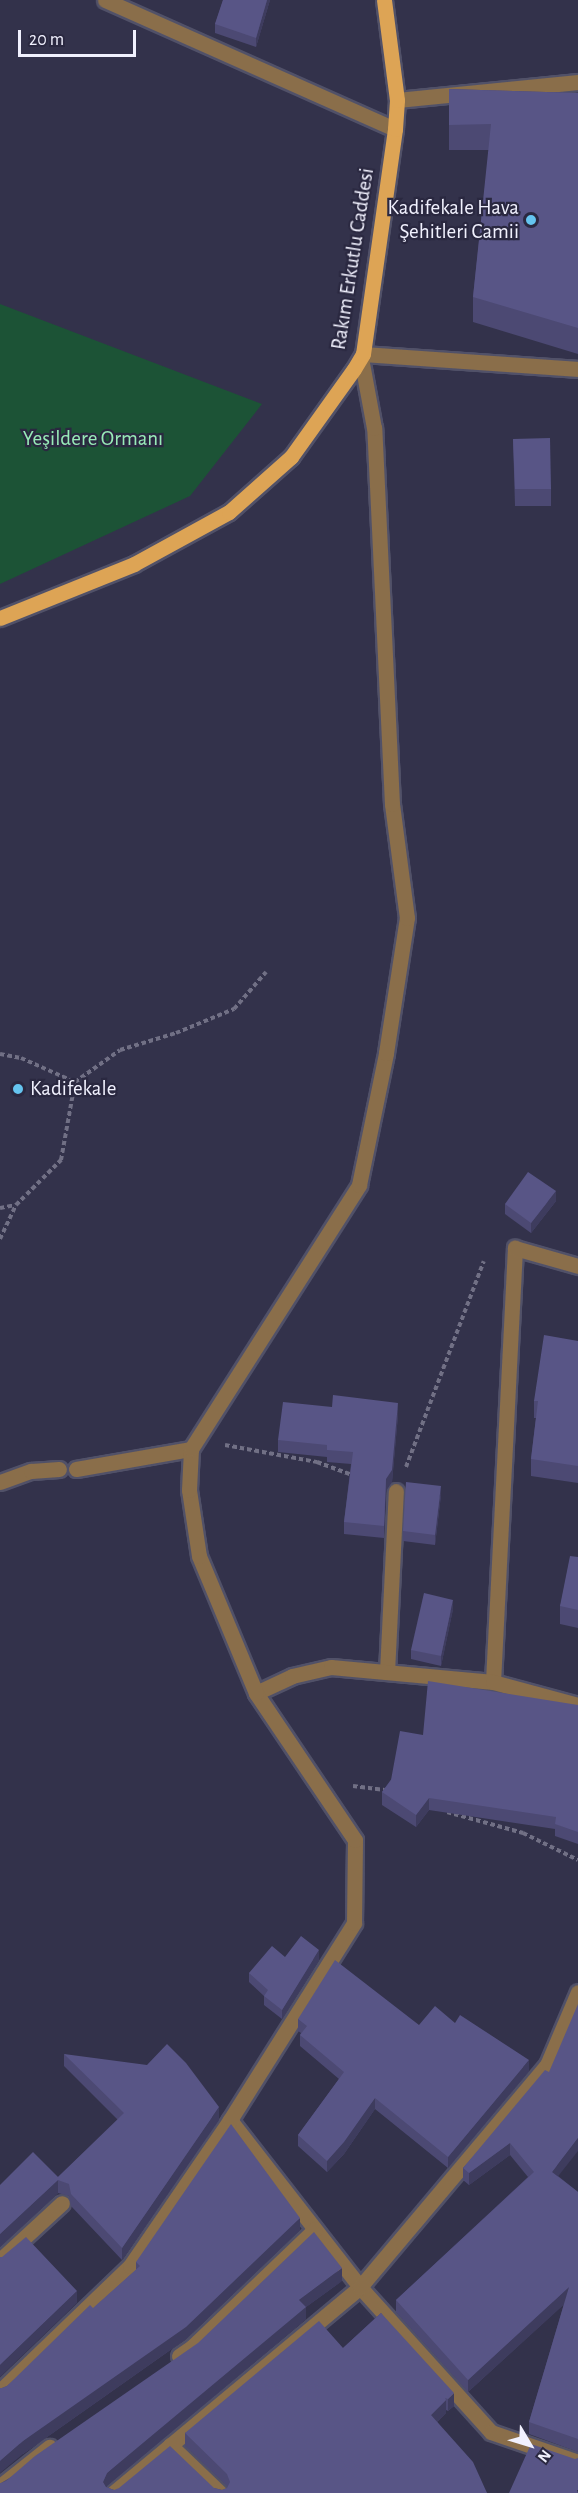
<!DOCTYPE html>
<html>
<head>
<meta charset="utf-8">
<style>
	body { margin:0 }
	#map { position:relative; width:578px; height:2493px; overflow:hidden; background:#33324b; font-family:"Alegreya Sans",sans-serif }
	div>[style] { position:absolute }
	.green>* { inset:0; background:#1c5336 }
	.path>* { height:4px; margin-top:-2px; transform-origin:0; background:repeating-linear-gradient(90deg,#717085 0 4.5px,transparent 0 7.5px) }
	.roads { filter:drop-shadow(2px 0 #515168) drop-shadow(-2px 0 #515168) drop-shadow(0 2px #515168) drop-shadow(0 -2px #515168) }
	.minor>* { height:15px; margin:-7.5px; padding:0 7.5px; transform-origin:7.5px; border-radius:7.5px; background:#8a6e4a }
	.major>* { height:15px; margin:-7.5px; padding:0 7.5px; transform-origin:7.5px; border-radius:7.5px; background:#dda455 }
	.wall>* { inset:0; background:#4c4973 }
	.shaded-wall>* { inset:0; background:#3e3c5e }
	.building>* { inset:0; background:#585586 }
	.dots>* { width:16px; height:16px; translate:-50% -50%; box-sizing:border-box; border:3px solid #2a2840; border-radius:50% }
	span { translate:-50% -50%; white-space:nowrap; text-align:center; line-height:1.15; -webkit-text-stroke:4.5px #2a2840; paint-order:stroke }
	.poi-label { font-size:21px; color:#f1f1fe }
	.right { translate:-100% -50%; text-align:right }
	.left { translate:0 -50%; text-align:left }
	.street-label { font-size:21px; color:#f1f1fe }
	.park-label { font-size:21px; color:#98ebb8 }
	.north { position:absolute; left:500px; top:2415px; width:60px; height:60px; -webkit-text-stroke:4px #2a2840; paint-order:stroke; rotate:128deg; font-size:16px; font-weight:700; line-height:24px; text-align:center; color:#f1f1fe }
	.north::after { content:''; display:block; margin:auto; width:21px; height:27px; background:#f1f1fe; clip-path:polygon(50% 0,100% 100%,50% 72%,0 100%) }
	.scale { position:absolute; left:18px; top:30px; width:118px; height:27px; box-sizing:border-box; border:3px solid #f1f1fe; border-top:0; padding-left:8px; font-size:18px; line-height:21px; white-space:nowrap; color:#f1f1fe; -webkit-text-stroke:4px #2a2840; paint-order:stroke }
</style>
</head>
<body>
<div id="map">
	<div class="green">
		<i style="clip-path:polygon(0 304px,262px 404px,190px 496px,0 584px)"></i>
	</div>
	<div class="path">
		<i style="left:0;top:1054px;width:21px;rotate:11deg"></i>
		<i style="left:21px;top:1058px;width:59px;rotate:24deg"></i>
		<i style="left:0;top:1208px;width:15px;rotate:-11deg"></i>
		<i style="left:0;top:1239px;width:38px;rotate:-65deg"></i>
		<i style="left:16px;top:1205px;width:64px;rotate:-45deg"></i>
		<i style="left:61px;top:1160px;width:79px;rotate:-79.8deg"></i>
		<i style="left:75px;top:1082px;width:55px;rotate:-35.4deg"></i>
		<i style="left:120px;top:1050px;width:59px;rotate:-16.9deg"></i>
		<i style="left:176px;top:1033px;width:63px;rotate:-22.5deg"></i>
		<i style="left:234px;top:1009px;width:49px;rotate:-49.1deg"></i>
		<i style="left:225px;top:1445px;width:94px;rotate:10.5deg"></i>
		<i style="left:317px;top:1462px;width:40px;rotate:20.2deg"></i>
		<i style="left:406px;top:1467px;width:220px;rotate:-69.3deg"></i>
		<i style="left:353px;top:1786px;width:34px;rotate:7deg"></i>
		<i style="left:447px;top:1812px;width:79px;rotate:15.4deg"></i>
		<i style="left:523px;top:1833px;width:61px;rotate:26.1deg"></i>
	</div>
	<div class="roads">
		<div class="minor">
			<i style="left:105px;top:0;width:317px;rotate:24deg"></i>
			<i style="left:397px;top:100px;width:182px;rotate:-5.7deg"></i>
			<i style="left:363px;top:354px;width:216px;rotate:4deg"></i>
			<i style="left:76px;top:1469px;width:117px;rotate:-9.9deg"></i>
			<i style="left:0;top:1482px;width:33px;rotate:-20deg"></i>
			<i style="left:31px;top:1471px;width:28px;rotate:-4deg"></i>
			<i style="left:387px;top:1672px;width:181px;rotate:-87.2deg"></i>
			<i style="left:493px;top:1682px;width:435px;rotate:-87.1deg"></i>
			<i style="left:515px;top:1248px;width:66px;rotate:15.9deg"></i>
			<i style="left:256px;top:1693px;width:40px;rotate:-25deg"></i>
			<i style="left:292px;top:1676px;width:40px;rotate:-13deg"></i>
			<i style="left:331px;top:1667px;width:163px;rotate:5.3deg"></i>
			<i style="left:493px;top:1682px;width:88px;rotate:15.1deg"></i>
			<i style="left:230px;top:2120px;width:212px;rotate:52.1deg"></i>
			<i style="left:360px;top:2287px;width:195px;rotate:47.9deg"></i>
			<i style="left:491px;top:2432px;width:92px;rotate:19deg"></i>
			<i style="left:0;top:2260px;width:84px;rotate:-42.6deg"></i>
			<i style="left:179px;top:2356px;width:16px;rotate:-35deg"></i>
			<i style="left:192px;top:2347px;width:170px;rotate:-43.8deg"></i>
			<i style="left:0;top:2391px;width:180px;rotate:-43.9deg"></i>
			<i style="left:130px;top:2266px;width:177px;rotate:-55.6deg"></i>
			<i style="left:230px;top:2120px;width:233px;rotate:-57.8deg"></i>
			<i style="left:354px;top:1923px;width:83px;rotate:-89.3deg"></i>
			<i style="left:355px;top:1840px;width:177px;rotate:-124deg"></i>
			<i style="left:256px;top:1693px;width:148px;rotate:-112.6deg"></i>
			<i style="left:199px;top:1556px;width:67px;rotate:-98.6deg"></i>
			<i style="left:189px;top:1490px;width:41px;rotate:-87.2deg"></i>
			<i style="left:191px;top:1449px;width:313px;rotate:-57.5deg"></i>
			<i style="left:359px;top:1185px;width:135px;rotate:-78.4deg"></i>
			<i style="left:386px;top:1053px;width:137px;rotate:-81.2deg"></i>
			<i style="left:407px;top:918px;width:115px;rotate:-97.5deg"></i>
			<i style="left:392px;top:804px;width:376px;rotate:-92.7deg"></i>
			<i style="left:374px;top:428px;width:71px;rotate:-100.5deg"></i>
			<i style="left:170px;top:2445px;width:69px;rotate:43.8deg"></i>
			<i style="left:0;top:2486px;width:63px;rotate:-38.5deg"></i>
			<i style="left:113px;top:2493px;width:322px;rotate:-39.8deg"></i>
			<i style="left:360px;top:2287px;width:290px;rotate:-49.9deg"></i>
			<i style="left:547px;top:2065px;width:79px;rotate:-67deg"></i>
		</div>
		<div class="major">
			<i style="left:0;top:618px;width:144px;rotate:-21.9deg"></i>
			<i style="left:134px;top:564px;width:108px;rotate:-28.7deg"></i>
			<i style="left:229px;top:512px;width:83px;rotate:-41.6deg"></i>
			<i style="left:291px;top:457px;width:108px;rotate:-54.4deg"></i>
			<i style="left:354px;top:369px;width:17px;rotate:-59deg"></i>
			<i style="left:363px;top:354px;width:227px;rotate:-81.9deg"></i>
			<i style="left:395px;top:129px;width:29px;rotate:-86deg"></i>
			<i style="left:397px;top:100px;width:101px;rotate:-97.4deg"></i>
		</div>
	</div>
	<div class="wall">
		<i style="clip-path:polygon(223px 0,270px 0,256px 47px,215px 33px,215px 24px)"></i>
		<i style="clip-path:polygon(449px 89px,578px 93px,578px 354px,473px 322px,473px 297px,489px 150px,449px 150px)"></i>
		<i style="clip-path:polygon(513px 439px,551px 489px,551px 506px,515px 506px)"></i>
		<i style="clip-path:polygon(556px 1201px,531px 1233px,505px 1214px,505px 1204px)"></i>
		<i style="clip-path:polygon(578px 1341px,578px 1483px,531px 1476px,531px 1459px,536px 1418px,534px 1418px,534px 1401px)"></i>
		<i style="clip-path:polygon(398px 1415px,392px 1482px,386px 1491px,384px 1538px,344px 1534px,344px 1522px,351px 1464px,327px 1462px,327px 1457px,278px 1452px,278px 1440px)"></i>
		<i style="clip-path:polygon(441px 1495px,435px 1545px,403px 1541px,403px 1531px)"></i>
		<i style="clip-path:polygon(578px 1557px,578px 1628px,560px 1624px,560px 1606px)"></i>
		<i style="clip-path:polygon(453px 1609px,441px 1666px,411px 1659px,411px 1650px)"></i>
		<i style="clip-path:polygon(578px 1705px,578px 1844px,555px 1836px,555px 1829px,429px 1810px,416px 1827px,382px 1805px,382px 1792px,423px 1735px)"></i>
		<i style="clip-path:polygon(285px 1957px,319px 1960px,282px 2019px,264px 2005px,264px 1996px,249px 1982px,249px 1973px)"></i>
		<i style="clip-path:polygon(298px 2019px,419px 2025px,455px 2023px,529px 2071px,448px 2168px,375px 2109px,344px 2154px,327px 2172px,298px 2146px,298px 2135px,339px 2079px,300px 2046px,300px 2035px,301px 2033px,298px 2031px)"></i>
		<i style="clip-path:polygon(64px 2054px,219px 2120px,122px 2260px,71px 2206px,69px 2196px,58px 2193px,0 2247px,0 2185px,58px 2177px,118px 2120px,64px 2066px)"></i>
		<i style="clip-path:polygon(549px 2072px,558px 2176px,578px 2192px,578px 2452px,529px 2434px,529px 2422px,564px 2304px,468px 2392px,396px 2312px,396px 2300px,528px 2177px,510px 2155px,469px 2185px,463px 2180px,463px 2168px)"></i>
		<i style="clip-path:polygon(300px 2230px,186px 2339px,23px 2454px,2px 2388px,7px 2386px,136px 2270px,136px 2262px)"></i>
		<i style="clip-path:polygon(342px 2281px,306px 2307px,306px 2319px,107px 2486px,106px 2487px,114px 2490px,214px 2488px,222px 2490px,227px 2488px,227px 2486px,185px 2446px,185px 2433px,343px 2348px,381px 2313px,454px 2406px,448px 2411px,446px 2410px,446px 2413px,437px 2422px,487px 2493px,0 2493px,1px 2483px)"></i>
	</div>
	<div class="shaded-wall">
		<i style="clip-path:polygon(267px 0,270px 0,256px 47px,256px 38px)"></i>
		<i style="clip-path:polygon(556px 1191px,556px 1201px,531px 1233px,531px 1223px)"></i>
		<i style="clip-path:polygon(398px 1403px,398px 1415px,392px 1482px,386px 1491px,384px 1538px,386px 1479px)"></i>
		<i style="clip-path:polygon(441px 1486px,441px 1495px,435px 1545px,435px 1535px)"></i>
		<i style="clip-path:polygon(453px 1600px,453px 1609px,441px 1666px,441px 1656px)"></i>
		<i style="clip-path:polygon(429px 1798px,429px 1810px,416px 1827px,416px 1815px)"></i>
		<i style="clip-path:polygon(319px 1950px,319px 1960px,282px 2019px,282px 2010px)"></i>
		<i style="clip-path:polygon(529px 2060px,529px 2071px,448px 2168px,448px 2157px)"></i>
		<i style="clip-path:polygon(375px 2098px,375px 2109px,344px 2154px,327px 2172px,327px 2161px)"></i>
		<i style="clip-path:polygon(219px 2107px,219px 2120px,122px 2260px,122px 2248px)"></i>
		<i style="clip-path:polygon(578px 2138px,578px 2151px,552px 2184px,552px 2172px)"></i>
		<i style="clip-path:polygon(510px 2143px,510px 2155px,469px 2185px,469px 2173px)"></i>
		<i style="clip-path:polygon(58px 2180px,58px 2193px,0 2247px,0 2234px)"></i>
		<i style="clip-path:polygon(300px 2218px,300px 2230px,186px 2339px,23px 2454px,0 2473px,0 2461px,23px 2441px)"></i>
		<i style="clip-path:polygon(342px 2268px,342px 2281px,306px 2307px,306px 2319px,107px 2486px,104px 2493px,103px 2482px,107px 2473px,299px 2300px)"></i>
		<i style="clip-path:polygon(569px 2287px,569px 2300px,468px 2392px,468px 2380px)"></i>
		<i style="clip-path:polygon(77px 2291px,77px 2303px,0 2377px,0 2365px)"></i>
		<i style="clip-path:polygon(454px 2393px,454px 2406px,448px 2411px,448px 2399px)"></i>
		<i style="clip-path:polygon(446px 2400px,446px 2413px,431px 2427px,431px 2415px)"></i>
	</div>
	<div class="building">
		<i style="clip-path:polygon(223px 0,267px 0,256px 38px,215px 24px)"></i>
		<i style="clip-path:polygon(449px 89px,578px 93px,578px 328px,473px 297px,491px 124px,449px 125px)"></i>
		<i style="clip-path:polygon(550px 438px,551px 489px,515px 489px,513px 439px)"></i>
		<i style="clip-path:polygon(528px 1172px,556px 1191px,531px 1223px,505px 1204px)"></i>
		<i style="clip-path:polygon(544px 1335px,578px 1341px,578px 1466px,531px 1459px,538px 1401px,534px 1401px)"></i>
		<i style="clip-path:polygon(333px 1395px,398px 1403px,392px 1470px,386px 1479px,384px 1526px,344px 1522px,353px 1452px,327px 1450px,327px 1445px,278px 1440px,283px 1402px,332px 1407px)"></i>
		<i style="clip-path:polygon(406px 1482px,441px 1486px,435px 1535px,403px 1531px)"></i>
		<i style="clip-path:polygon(570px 1556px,578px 1557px,578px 1610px,560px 1606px)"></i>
		<i style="clip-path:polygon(424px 1593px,453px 1600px,441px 1656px,411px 1650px)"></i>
		<i style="clip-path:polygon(428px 1681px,578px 1705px,578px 1832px,555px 1824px,556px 1817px,429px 1798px,416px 1815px,382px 1792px,391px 1780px,400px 1731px,423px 1735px)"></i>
		<i style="clip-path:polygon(301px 1936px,319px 1950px,282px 2010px,264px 1996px,268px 1990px,249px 1973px,272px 1946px,285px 1957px)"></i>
		<i style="clip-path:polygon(335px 1960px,419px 2025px,435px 2006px,455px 2023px,460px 2015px,529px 2060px,448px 2157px,375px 2098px,344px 2142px,327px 2161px,298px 2135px,344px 2072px,300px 2035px,307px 2026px,298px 2019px)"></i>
		<i style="clip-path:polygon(578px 2004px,578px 2138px,552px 2172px,578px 2192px,578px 2439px,529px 2422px,569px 2287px,468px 2380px,396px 2300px,534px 2172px,510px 2143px,469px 2173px,463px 2168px,545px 2070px,549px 2072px)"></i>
		<i style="clip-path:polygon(167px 2044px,186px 2063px,219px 2107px,122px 2248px,71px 2194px,69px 2184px,58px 2180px,0 2234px,0 2185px,33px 2152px,58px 2177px,124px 2113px,64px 2054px,147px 2065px)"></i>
		<i style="clip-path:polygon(231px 2124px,300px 2218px,186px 2327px,23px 2441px,0 2461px,0 2388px,2px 2388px,7px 2386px,90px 2305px,93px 2308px,140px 2266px,136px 2262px)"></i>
		<i style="clip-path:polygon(314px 2232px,342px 2268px,299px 2300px,306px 2307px,107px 2473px,103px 2482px,106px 2487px,114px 2490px,119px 2488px,170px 2446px,214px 2488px,222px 2490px,227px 2488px,230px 2482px,227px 2474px,185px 2433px,319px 2321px,343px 2348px,381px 2313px,454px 2393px,448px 2399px,445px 2398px,446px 2400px,431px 2415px,473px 2462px,487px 2493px,0 2493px,0 2483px,1px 2483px,6px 2481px,35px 2456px,198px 2343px)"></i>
		<i style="clip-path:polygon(26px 2237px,77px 2291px,0 2365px,0 2257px,2px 2257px)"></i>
		<i style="clip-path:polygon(531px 2444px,575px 2459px,578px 2458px,578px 2490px,577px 2490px,578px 2493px,509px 2493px)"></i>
	</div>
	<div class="dots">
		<i style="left:531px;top:220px;background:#65c4ef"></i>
		<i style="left:18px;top:1089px;background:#65c4ef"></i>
	</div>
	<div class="poi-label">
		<span class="right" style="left:519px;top:220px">Kadifekale Hava<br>Şehitleri Camii</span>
		<span class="left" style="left:30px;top:1089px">Kadifekale</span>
	</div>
	<div class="street-label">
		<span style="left:353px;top:259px;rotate:-81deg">Rakım Erkutlu Caddesi</span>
	</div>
	<div class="park-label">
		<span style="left:93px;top:439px">Yeşildere Ormanı</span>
	</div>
	<div class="north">N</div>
	<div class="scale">20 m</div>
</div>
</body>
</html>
